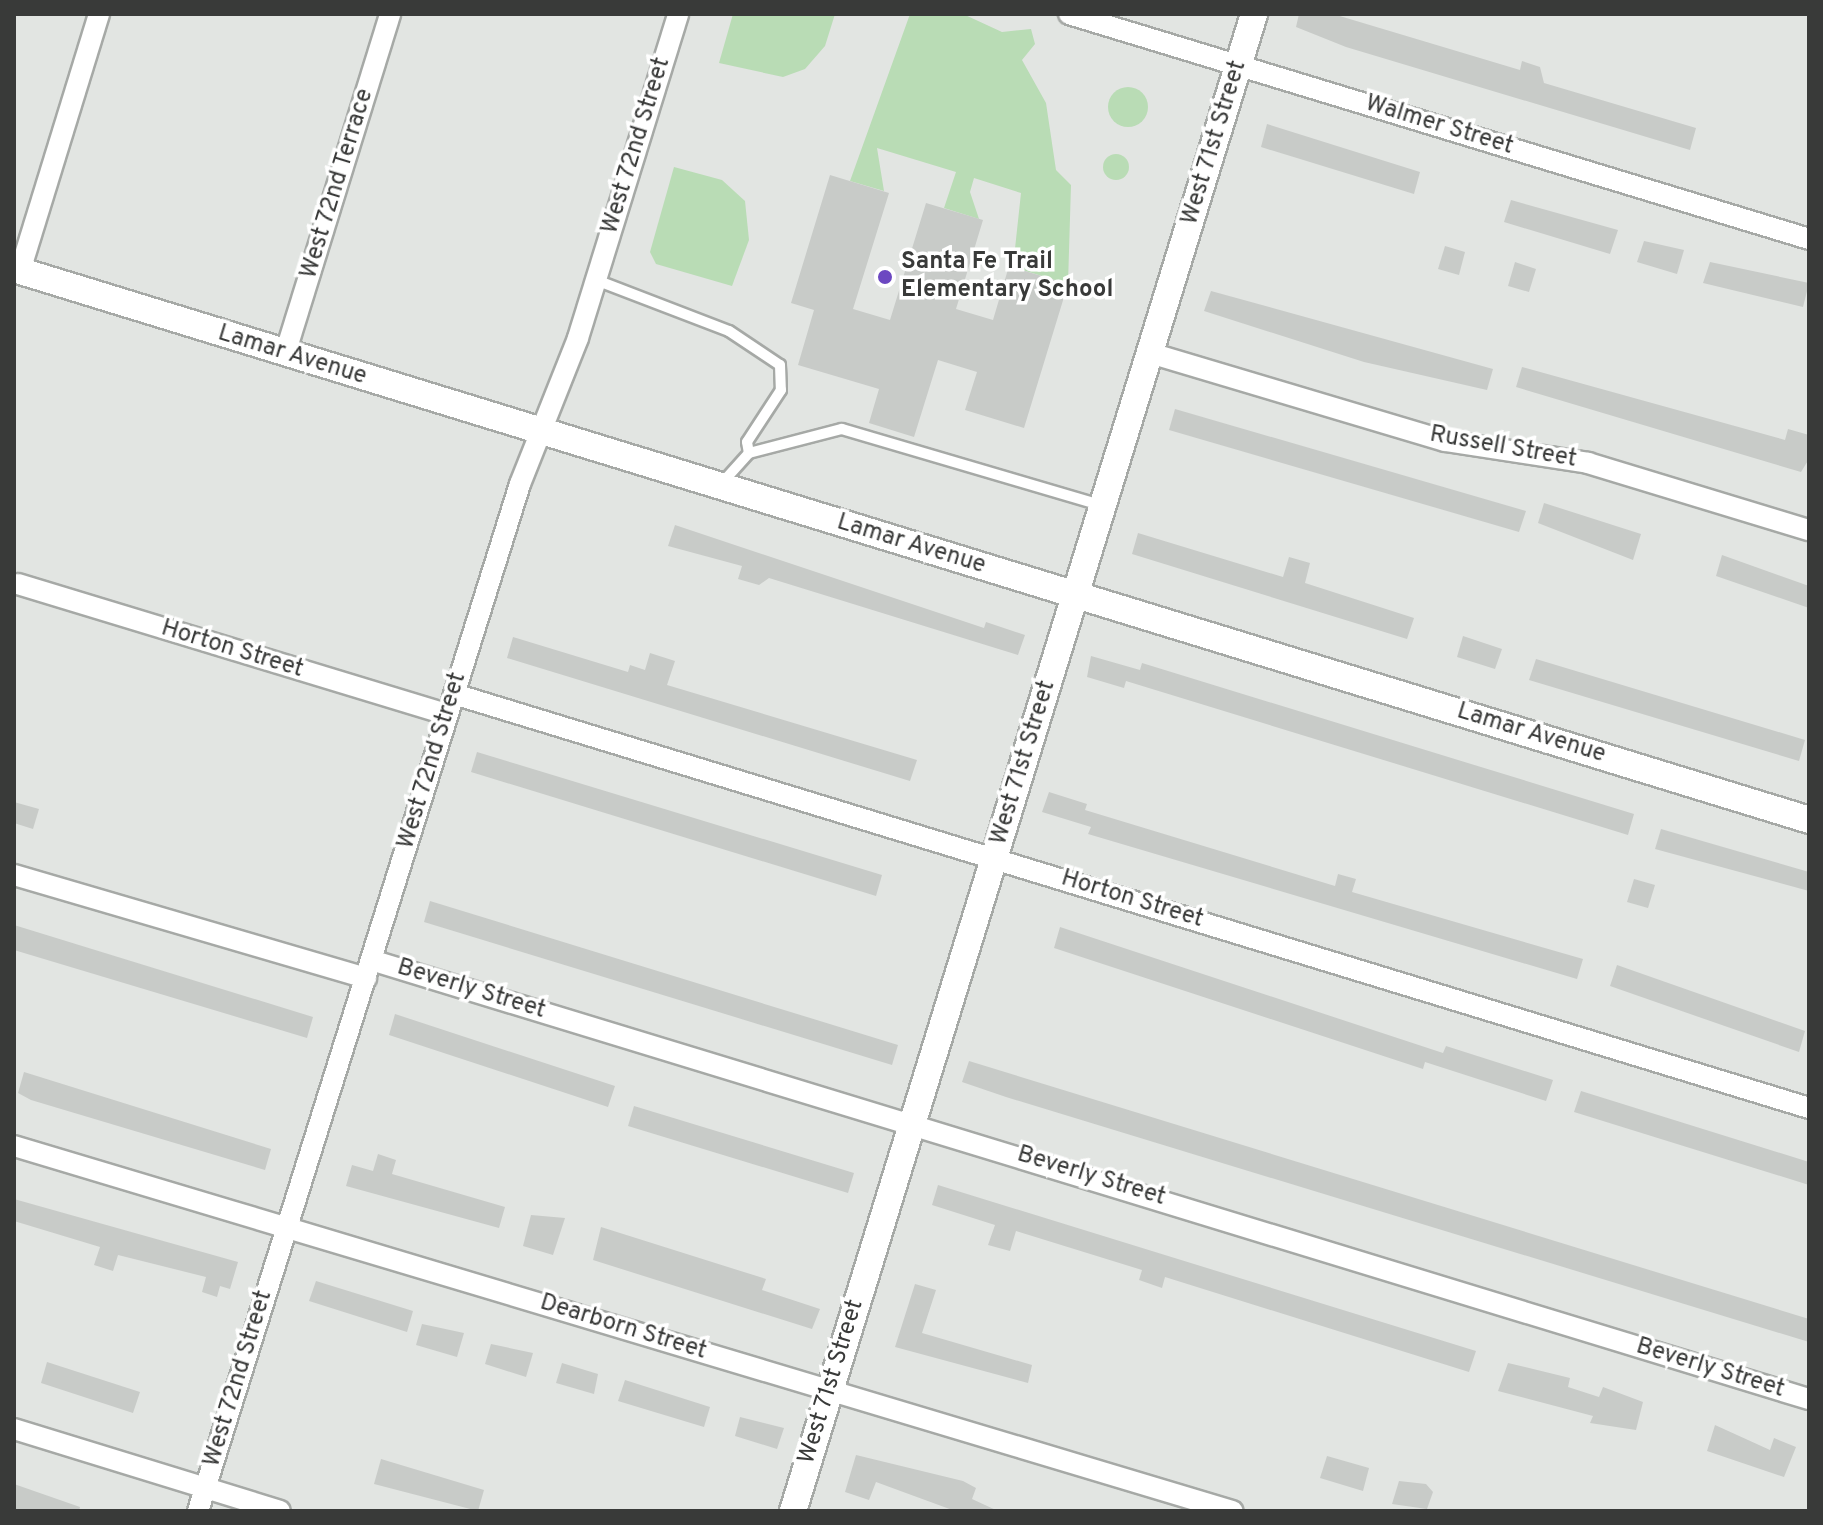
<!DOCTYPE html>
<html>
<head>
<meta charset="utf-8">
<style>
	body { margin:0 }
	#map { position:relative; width:1823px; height:1525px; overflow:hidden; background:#e2e5e2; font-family:Overpass,sans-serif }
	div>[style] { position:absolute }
	.green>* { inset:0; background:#b9dcb5 }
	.round { border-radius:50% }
	.building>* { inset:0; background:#c8cbc8 }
	.roads { filter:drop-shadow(2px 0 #a6a9a6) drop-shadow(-2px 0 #a6a9a6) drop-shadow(0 2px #a6a9a6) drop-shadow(0 -2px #a6a9a6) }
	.service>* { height:10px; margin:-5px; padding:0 5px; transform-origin:5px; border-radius:5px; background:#fff }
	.minor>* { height:20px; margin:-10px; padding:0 10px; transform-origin:10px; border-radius:10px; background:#fff }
	.tertiary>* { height:26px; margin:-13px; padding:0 13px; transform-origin:13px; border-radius:13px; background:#fff }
	.dots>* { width:22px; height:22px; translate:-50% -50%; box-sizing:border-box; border:4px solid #fff; border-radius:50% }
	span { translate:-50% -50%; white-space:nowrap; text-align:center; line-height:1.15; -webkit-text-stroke:7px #fff; paint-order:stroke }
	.street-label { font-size:24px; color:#393a39 }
	.poi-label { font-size:24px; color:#393a39; font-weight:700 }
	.left { translate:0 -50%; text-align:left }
	.frame { position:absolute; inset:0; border:16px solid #393a39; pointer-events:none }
</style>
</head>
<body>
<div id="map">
	<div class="green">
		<i style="clip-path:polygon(733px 14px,835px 14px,825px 46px,805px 69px,783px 77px,719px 63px)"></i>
		<i style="clip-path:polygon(910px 14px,963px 14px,1002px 32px,1031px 29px,1035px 44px,1022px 60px,1046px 103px,1056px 170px,1071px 185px,1068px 284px,1013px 267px,1021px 193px,974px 178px,970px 192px,979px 219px,944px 208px,956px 172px,877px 148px,884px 191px,850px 181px)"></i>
		<i class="round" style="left:1108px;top:87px;width:40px;height:40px"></i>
		<i class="round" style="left:1103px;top:154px;width:26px;height:26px"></i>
		<i style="clip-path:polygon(674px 167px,722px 180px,745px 201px,749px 240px,732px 286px,656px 264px,650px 252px)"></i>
	</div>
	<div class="building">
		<i style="clip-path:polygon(1299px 14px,1333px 14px,1520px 70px,1522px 61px,1540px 67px,1544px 83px,1696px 128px,1690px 150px,1346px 47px,1296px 27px)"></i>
		<i style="clip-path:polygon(1267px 124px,1420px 172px,1414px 194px,1261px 147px)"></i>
		<i style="clip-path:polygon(830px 175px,889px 193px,853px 309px,890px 320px,926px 203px,983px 220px,956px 309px,993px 320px,1009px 266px,1068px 284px,1024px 428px,965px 410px,977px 372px,938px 360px,914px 437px,869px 423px,879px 389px,798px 365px,814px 310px,791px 303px)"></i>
		<i style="clip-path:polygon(1511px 200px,1618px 230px,1610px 254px,1504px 222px)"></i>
		<i style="clip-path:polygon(1644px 241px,1684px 250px,1677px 274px,1637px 262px)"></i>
		<i style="clip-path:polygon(1445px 246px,1465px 252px,1459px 275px,1438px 269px)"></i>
		<i style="clip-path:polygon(1515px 262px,1536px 269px,1529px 292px,1508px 286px)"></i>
		<i style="clip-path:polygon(1710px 262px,1809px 283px,1803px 307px,1703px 283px)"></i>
		<i style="clip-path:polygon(1211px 291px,1493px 369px,1487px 390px,1364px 362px,1204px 311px)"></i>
		<i style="clip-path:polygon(1522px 367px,1785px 440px,1788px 429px,1809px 435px,1809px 459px,1801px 472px,1516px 387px)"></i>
		<i style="clip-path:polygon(1175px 409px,1526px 511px,1519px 532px,1169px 430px)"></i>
		<i style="clip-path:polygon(1544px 503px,1641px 534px,1633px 560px,1538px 523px)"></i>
		<i style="clip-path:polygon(675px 525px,984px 628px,986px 622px,1025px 635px,1018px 655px,769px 578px,759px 585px,738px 579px,742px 566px,668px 546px)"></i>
		<i style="clip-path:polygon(1138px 533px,1283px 577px,1289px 557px,1310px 563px,1305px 583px,1414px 618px,1407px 639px,1132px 554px)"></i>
		<i style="clip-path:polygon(1722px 555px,1809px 586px,1809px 608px,1716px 576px)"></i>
		<i style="clip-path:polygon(1463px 636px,1502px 649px,1495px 669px,1457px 657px)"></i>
		<i style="clip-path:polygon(513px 637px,628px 672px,630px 665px,645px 670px,650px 653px,675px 661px,667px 685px,917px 760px,910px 781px,507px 658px)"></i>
		<i style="clip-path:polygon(1091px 656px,1140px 670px,1142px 663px,1634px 814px,1628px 835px,1126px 681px,1124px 688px,1087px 677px)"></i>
		<i style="clip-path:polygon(1536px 659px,1805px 740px,1799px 761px,1529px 680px)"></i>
		<i style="clip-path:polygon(477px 752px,882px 875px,876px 896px,471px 772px)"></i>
		<i style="clip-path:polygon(1049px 792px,1087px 804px,1085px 810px,1335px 886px,1338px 874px,1356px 879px,1352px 892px,1583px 959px,1577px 979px,1088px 834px,1091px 827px,1042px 812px)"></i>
		<i style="clip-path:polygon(14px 802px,39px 809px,33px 829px,14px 823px)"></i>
		<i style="clip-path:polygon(1661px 829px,1809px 872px,1809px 891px,1655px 849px)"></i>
		<i style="clip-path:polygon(1634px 879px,1655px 885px,1648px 908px,1627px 902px)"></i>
		<i style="clip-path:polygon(430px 901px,898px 1045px,892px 1065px,424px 922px)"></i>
		<i style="clip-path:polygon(14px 925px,313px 1017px,307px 1038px,14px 950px)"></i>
		<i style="clip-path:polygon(1060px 927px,1443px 1053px,1446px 1046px,1553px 1080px,1546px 1101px,1425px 1062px,1423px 1069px,1054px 948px)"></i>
		<i style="clip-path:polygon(1617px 965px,1805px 1031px,1799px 1052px,1610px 986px)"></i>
		<i style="clip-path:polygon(395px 1014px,615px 1086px,608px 1107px,389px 1035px)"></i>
		<i style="clip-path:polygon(969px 1061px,1809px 1319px,1809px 1342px,1006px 1097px,962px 1082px)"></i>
		<i style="clip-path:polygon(24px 1072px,271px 1149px,265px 1170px,31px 1100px,18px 1093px)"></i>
		<i style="clip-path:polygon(1581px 1091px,1809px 1162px,1809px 1185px,1574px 1112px)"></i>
		<i style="clip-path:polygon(634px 1106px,854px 1173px,848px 1193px,628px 1126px)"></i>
		<i style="clip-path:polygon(378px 1154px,396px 1160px,392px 1174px,505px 1207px,499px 1228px,346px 1186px,352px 1165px,373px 1171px)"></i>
		<i style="clip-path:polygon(938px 1185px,1476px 1351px,1469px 1372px,1165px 1277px,1162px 1288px,1139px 1280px,1142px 1270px,1016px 1231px,1010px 1251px,988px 1245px,995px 1225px,932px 1205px)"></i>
		<i style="clip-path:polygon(14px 1199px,238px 1262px,230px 1289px,220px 1286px,217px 1297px,202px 1292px,206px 1277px,118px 1255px,113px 1271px,94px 1265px,100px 1247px,14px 1221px)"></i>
		<i style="clip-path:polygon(531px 1215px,565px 1218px,553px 1255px,523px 1246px)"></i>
		<i style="clip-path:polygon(601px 1227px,766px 1279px,762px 1290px,820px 1309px,812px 1329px,593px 1260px)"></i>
		<i style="clip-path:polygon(316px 1281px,413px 1311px,407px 1332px,309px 1301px)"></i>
		<i style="clip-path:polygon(915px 1284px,936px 1290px,922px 1333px,1032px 1365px,1028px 1383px,895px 1347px)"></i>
		<i style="clip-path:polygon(422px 1324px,464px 1333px,457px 1357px,416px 1345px)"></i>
		<i style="clip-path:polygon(491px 1344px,533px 1353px,526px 1377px,485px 1364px)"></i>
		<i style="clip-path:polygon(47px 1362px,140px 1392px,133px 1413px,41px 1383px)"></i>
		<i style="clip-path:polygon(562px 1363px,598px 1374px,594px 1394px,556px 1383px)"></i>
		<i style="clip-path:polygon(1508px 1363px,1570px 1378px,1568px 1387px,1599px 1397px,1603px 1387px,1643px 1402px,1636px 1430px,1590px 1423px,1593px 1416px,1498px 1391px)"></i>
		<i style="clip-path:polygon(625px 1380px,710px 1407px,704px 1427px,618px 1401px)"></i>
		<i style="clip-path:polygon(740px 1417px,784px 1428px,777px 1449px,735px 1436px)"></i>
		<i style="clip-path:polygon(1715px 1425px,1770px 1450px,1774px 1438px,1796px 1447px,1784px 1477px,1707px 1451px)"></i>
		<i style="clip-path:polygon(856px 1455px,963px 1481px,976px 1488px,972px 1499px,998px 1511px,955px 1511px,876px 1482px,869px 1500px,845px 1492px)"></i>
		<i style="clip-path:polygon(1327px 1456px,1369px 1468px,1363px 1491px,1320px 1478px)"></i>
		<i style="clip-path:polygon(381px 1459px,484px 1490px,478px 1511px,374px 1484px)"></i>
		<i style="clip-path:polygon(1399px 1481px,1426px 1484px,1433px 1492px,1427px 1509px,1392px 1504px)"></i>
		<i style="clip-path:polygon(14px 1484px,80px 1507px,79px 1511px,14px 1511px)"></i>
	</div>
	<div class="roads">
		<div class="service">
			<i style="left:596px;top:280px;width:142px;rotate:21deg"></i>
			<i style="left:729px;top:331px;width:61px;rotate:33.7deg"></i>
			<i style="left:780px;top:365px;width:25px;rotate:88deg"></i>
			<i style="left:781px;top:390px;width:62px;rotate:123.2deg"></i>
			<i style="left:747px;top:442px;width:11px;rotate:80deg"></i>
			<i style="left:722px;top:483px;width:40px;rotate:-48deg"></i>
			<i style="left:749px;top:453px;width:96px;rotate:-14.5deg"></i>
			<i style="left:842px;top:429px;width:270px;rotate:16.4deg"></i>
		</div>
		<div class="minor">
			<i style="left:1069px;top:14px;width:773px;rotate:16.91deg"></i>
			<i style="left:20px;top:271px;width:269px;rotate:-72.9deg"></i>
			<i style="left:1150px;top:353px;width:308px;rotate:16.6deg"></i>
			<i style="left:1445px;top:441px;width:145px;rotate:8.7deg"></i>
			<i style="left:1588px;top:463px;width:231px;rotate:16.9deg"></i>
			<i style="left:285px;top:354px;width:356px;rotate:-72.8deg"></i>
			<i style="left:18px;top:584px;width:448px;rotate:16.9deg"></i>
			<i style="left:454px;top:694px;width:1417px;rotate:16.99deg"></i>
			<i style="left:14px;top:875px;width:367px;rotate:16.3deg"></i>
			<i style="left:371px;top:960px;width:1504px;rotate:16.98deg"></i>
			<i style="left:14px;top:1146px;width:1272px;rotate:16.68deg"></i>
			<i style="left:14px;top:1429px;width:278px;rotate:17.1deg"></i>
			<i style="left:198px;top:1511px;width:1076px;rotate:-72.59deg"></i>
			<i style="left:520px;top:484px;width:157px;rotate:-68.3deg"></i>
			<i style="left:578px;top:338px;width:339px;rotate:-72.8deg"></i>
		</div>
		<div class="tertiary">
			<i style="left:14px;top:269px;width:1878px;rotate:17.06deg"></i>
			<i style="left:793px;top:1511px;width:1566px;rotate:-72.88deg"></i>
		</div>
	</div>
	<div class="dots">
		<i style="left:885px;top:277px;background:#6c48c1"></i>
	</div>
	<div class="street-label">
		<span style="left:1439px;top:126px;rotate:17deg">Walmer Street</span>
		<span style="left:1215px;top:143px;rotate:-73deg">West 71st Street</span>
		<span style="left:637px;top:146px;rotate:-73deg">West 72nd Street</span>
		<span style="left:338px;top:184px;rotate:-73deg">West 72nd Terrace</span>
		<span style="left:292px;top:356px;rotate:17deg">Lamar Avenue</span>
		<span style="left:1503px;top:448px;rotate:10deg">Russell Street</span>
		<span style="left:911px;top:545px;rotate:17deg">Lamar Avenue</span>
		<span style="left:232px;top:650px;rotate:17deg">Horton Street</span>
		<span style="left:1531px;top:734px;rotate:17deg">Lamar Avenue</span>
		<span style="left:433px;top:761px;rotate:-73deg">West 72nd Street</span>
		<span style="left:1024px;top:763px;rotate:-73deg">West 71st Street</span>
		<span style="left:1132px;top:900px;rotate:17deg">Horton Street</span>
		<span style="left:471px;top:990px;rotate:17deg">Beverly Street</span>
		<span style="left:1091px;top:1177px;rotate:17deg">Beverly Street</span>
		<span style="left:623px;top:1328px;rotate:17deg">Dearborn Street</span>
		<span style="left:1710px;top:1369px;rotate:17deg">Beverly Street</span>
		<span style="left:239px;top:1379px;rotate:-73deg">West 72nd Street</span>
		<span style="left:832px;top:1382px;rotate:-73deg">West 71st Street</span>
	</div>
	<div class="poi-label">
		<span class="left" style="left:901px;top:277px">Santa Fe Trail<br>Elementary School</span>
	</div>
	<div class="frame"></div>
</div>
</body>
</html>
